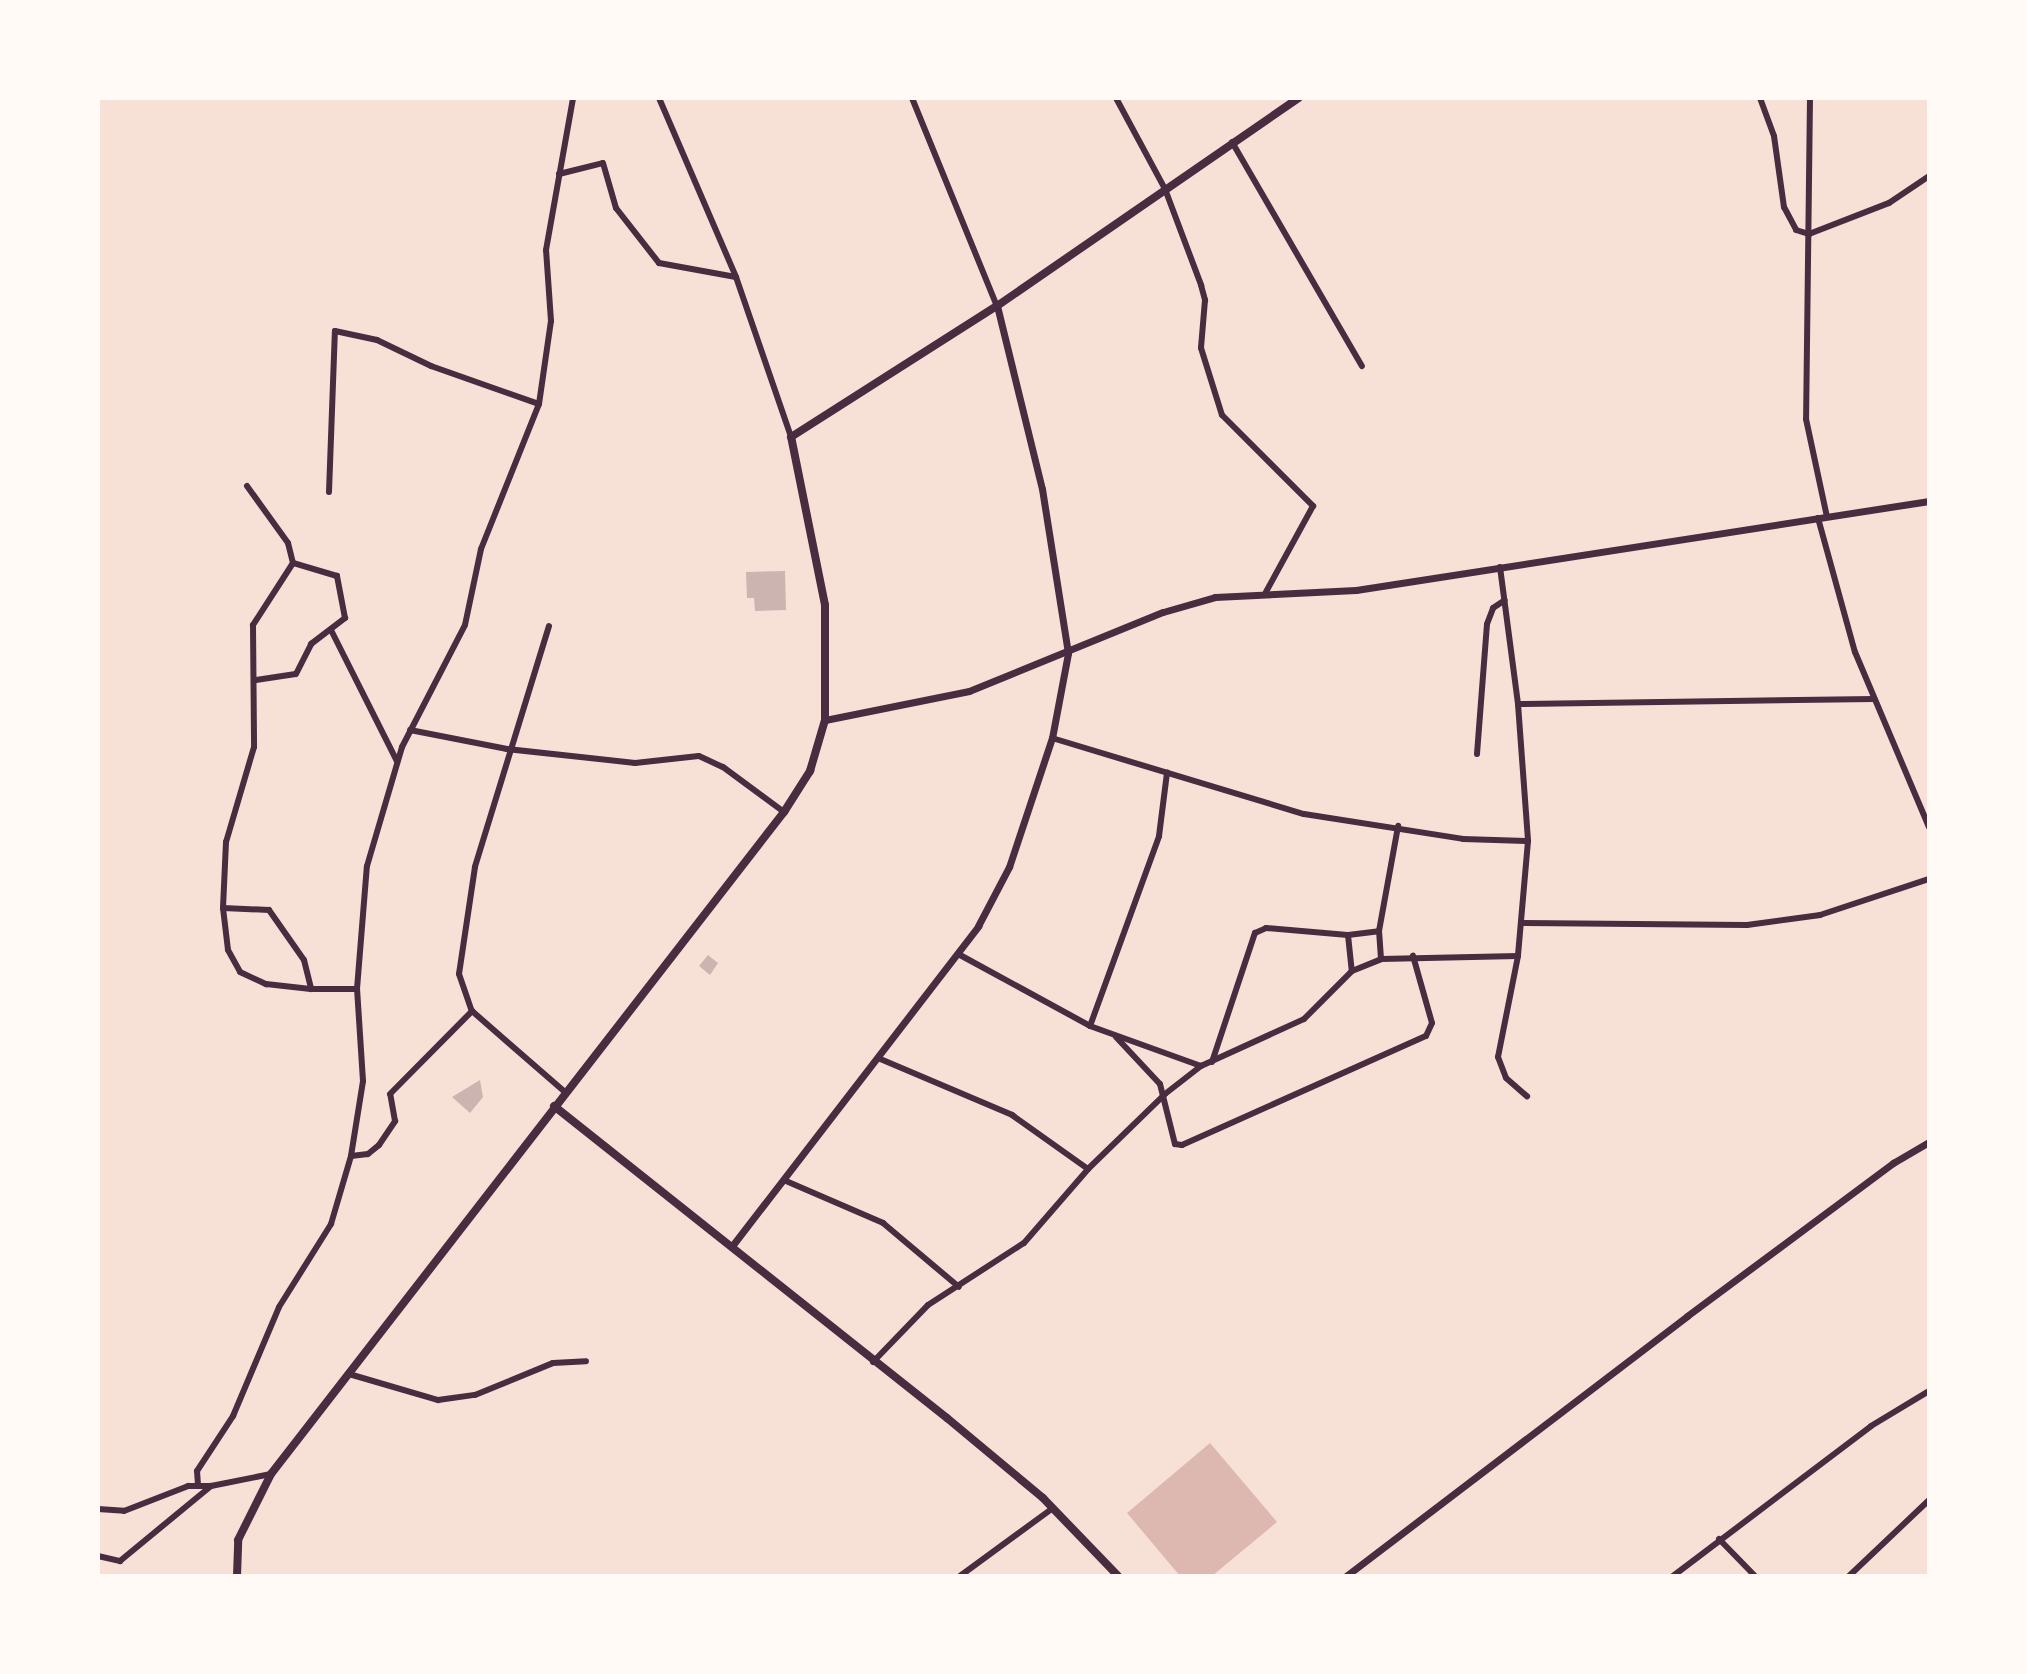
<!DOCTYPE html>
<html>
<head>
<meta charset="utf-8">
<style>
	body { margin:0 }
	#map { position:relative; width:2027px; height:1674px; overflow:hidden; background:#f7e1d7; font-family:"Golos Text",sans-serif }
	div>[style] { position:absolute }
	.water>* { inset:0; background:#dcb8b0 }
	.building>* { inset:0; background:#ccb4b1 }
	.minor>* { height:6px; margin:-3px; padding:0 3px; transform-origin:3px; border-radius:3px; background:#4a2c40 }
	.tertiary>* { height:7px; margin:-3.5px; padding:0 3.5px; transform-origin:3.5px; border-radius:3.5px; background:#4a2c40 }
	.secondary>* { height:8px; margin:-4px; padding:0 4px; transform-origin:4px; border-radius:4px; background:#4a2c40 }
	span { translate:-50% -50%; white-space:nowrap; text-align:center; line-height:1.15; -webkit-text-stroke:6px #fffaf5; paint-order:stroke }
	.frame { position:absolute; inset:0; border:100px solid #fffaf5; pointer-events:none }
</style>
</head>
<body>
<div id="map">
	<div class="water">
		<i style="clip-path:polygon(1210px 1443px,1277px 1522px,1212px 1576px,1180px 1576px,1127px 1513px)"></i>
	</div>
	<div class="building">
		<i style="clip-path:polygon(785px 571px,786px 610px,755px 611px,754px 598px,747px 598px,746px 572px)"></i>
		<i style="clip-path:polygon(708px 955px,718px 963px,710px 975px,699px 966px)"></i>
		<i style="clip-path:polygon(480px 1080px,483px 1097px,470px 1113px,452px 1097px)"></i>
	</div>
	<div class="minor">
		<i style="left:659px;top:98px;width:195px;rotate:66.7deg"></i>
		<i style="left:736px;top:277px;width:169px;rotate:71deg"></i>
		<i style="left:912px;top:98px;width:225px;rotate:67.8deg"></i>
		<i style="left:1116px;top:98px;width:103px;rotate:61.7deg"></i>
		<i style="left:1165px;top:189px;width:103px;rotate:69.4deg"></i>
		<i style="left:1201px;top:285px;width:16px;rotate:75deg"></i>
		<i style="left:1205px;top:300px;width:48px;rotate:94.8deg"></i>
		<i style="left:1201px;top:348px;width:70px;rotate:72.6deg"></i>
		<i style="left:1222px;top:415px;width:129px;rotate:45deg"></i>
		<i style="left:1313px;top:506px;width:98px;rotate:118.7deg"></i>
		<i style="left:1760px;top:98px;width:40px;rotate:69.8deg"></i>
		<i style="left:1774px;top:136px;width:72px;rotate:82deg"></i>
		<i style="left:1784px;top:207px;width:26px;rotate:62deg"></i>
		<i style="left:1796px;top:230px;width:14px;rotate:17deg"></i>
		<i style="left:1809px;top:234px;width:86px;rotate:-21.2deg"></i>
		<i style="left:1889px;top:203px;width:48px;rotate:-34deg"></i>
		<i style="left:1810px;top:98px;width:321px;rotate:90.7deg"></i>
		<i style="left:1806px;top:419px;width:100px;rotate:77.9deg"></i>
		<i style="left:1232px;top:142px;width:259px;rotate:59.9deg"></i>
		<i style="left:559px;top:174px;width:45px;rotate:-14deg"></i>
		<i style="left:603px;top:163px;width:47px;rotate:73.9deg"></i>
		<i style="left:616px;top:208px;width:70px;rotate:52deg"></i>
		<i style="left:659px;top:263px;width:78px;rotate:10.3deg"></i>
		<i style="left:247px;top:486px;width:70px;rotate:54.3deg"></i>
		<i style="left:288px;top:543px;width:21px;rotate:76deg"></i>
		<i style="left:293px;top:563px;width:74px;rotate:122.8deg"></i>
		<i style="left:253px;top:625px;width:122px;rotate:89.5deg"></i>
		<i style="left:254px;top:747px;width:99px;rotate:106.4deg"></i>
		<i style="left:226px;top:842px;width:66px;rotate:92.6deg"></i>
		<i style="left:223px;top:908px;width:46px;rotate:2.5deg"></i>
		<i style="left:269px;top:910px;width:61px;rotate:55deg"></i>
		<i style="left:304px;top:960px;width:30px;rotate:76deg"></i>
		<i style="left:311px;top:989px;width:46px"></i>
		<i style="left:329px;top:492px;width:161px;rotate:-87.9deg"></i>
		<i style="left:335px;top:331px;width:43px;rotate:12.1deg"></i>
		<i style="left:377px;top:340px;width:60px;rotate:25.7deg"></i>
		<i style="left:431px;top:366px;width:114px;rotate:19.4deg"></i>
		<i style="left:1818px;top:518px;width:139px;rotate:74.6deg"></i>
		<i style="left:1855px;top:652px;width:190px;rotate:67.1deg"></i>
		<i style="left:1500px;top:567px;width:138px;rotate:82.5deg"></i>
		<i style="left:1518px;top:704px;width:137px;rotate:85.8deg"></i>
		<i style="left:1528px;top:841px;width:115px;rotate:95deg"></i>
		<i style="left:1518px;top:956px;width:103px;rotate:101.2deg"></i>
		<i style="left:1498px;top:1057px;width:22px;rotate:69deg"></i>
		<i style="left:1506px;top:1078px;width:28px;rotate:41deg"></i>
		<i style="left:549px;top:626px;width:252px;rotate:107.1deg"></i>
		<i style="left:475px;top:867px;width:108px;rotate:98.5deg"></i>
		<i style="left:459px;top:974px;width:39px;rotate:71deg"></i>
		<i style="left:472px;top:1011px;width:123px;rotate:41.1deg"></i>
		<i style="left:331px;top:630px;width:147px;rotate:63.3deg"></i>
		<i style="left:256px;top:680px;width:40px;rotate:-8.5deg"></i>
		<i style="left:296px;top:674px;width:34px;rotate:-63deg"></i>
		<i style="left:311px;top:644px;width:43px;rotate:-37.4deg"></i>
		<i style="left:345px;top:618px;width:43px;rotate:-100.8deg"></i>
		<i style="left:337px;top:576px;width:46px;rotate:-163.5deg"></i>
		<i style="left:1518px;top:704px;width:356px;rotate:-0.8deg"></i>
		<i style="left:410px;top:730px;width:99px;rotate:11.1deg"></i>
		<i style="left:507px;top:749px;width:129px;rotate:6.2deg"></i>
		<i style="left:635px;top:763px;width:64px;rotate:-6.2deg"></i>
		<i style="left:699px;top:756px;width:26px;rotate:25deg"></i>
		<i style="left:723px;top:767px;width:76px;rotate:36.4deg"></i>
		<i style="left:1052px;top:738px;width:263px;rotate:16.8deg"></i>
		<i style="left:1304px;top:814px;width:161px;rotate:8.9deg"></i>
		<i style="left:1463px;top:839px;width:65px;rotate:1.8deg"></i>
		<i style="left:1477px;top:754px;width:130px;rotate:-85.6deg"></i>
		<i style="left:1487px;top:624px;width:17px;rotate:-69deg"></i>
		<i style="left:1493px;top:608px;width:14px;rotate:-34deg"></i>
		<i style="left:223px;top:908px;width:42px;rotate:83.2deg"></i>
		<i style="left:228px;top:950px;width:25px;rotate:61deg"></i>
		<i style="left:240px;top:972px;width:29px;rotate:25deg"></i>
		<i style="left:266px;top:984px;width:45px;rotate:6.3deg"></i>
		<i style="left:1522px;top:923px;width:225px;rotate:0.5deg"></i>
		<i style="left:1747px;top:925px;width:74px;rotate:-7.8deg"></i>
		<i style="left:1820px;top:915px;width:115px;rotate:-18.3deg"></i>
		<i style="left:1348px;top:935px;width:36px;rotate:84deg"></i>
		<i style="left:960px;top:955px;width:148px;rotate:28.6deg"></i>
		<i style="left:1090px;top:1026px;width:118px;rotate:19.8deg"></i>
		<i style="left:1381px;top:959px;width:28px;rotate:-94deg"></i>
		<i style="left:1379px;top:931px;width:107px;rotate:-79.7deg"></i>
		<i style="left:1090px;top:1026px;width:202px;rotate:-70deg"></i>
		<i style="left:1159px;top:836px;width:64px;rotate:-82.8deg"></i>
		<i style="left:1116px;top:1037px;width:64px;rotate:46.9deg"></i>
		<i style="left:1160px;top:1084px;width:62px;rotate:76deg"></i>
		<i style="left:1175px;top:1144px;width:7px;rotate:8deg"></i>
		<i style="left:1182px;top:1145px;width:267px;rotate:-24.1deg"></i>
		<i style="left:1426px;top:1036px;width:14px;rotate:-65deg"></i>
		<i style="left:1432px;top:1023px;width:70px;rotate:-105.8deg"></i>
		<i style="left:878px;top:1058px;width:146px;rotate:23deg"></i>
		<i style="left:1012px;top:1115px;width:93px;rotate:35.4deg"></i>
		<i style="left:1212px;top:1062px;width:136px;rotate:-71.6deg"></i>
		<i style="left:1255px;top:933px;width:12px;rotate:-24deg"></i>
		<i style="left:1266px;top:928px;width:82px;rotate:4.9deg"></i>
		<i style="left:1348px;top:935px;width:31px;rotate:-7deg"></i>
		<i style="left:351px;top:1156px;width:17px;rotate:-7deg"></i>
		<i style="left:368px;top:1154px;width:14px;rotate:-39deg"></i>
		<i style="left:379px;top:1145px;width:29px;rotate:-56deg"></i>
		<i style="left:395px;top:1121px;width:27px;rotate:-100deg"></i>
		<i style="left:390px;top:1094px;width:117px;rotate:-45.3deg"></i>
		<i style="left:786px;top:1181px;width:106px;rotate:23.4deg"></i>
		<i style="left:883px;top:1223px;width:99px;rotate:40.1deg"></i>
		<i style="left:873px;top:1362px;width:79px;rotate:-46deg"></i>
		<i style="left:928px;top:1305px;width:114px;rotate:-32.9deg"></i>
		<i style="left:1024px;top:1243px;width:98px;rotate:-49.1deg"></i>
		<i style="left:1088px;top:1169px;width:107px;rotate:-44.2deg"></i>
		<i style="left:1165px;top:1094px;width:46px;rotate:-37.9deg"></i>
		<i style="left:1201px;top:1066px;width:113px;rotate:-24.5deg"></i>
		<i style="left:1304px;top:1019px;width:68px;rotate:-45deg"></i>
		<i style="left:1352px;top:971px;width:31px;rotate:-22deg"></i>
		<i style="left:1381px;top:959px;width:137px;rotate:-1.3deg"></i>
		<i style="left:349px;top:1374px;width:93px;rotate:16.3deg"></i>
		<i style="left:438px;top:1400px;width:37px;rotate:-8deg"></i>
		<i style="left:475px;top:1395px;width:84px;rotate:-22.3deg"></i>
		<i style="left:553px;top:1363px;width:33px;rotate:-3deg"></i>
		<i style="left:198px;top:1485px;width:14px;rotate:-94deg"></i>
		<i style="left:197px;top:1471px;width:66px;rotate:-56.8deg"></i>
		<i style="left:233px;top:1416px;width:118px;rotate:-67.1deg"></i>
		<i style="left:279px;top:1307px;width:98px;rotate:-57.9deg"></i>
		<i style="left:331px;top:1224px;width:71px;rotate:-73.6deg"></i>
		<i style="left:351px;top:1156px;width:76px;rotate:-80.9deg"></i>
		<i style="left:363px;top:1081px;width:92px;rotate:-93.7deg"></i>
		<i style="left:357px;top:989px;width:123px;rotate:-85.4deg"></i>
		<i style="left:367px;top:866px;width:124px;rotate:-73.6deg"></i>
		<i style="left:402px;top:747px;width:137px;rotate:-62.7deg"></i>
		<i style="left:465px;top:625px;width:78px;rotate:-78.1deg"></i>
		<i style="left:481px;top:549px;width:156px;rotate:-68.2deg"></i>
		<i style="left:539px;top:404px;width:84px;rotate:-81.8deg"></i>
		<i style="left:551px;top:321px;width:71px;rotate:-94deg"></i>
		<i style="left:546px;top:250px;width:154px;rotate:-79.9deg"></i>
		<i style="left:98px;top:1509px;width:26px;rotate:4deg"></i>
		<i style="left:124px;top:1511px;width:69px;rotate:-21.3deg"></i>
		<i style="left:188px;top:1486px;width:23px"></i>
		<i style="left:1719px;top:1539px;width:52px;rotate:45.8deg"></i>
		<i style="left:98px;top:1556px;width:23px;rotate:13deg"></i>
		<i style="left:120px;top:1561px;width:118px;rotate:-39.5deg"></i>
		<i style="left:211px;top:1486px;width:61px;rotate:-11.3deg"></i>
		<i style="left:960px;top:1576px;width:115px;rotate:-36.2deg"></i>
		<i style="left:1673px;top:1576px;width:248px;rotate:-37.1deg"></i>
		<i style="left:1871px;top:1426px;width:68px;rotate:-31.1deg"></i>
		<i style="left:1849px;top:1576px;width:110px;rotate:-43.5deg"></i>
	</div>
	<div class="tertiary">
		<i style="left:825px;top:720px;width:147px;rotate:-11.4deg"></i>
		<i style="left:969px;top:691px;width:209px;rotate:-22.2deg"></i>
		<i style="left:1163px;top:612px;width:54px;rotate:-16.1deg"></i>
		<i style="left:1215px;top:597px;width:141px;rotate:-2.8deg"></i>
		<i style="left:1356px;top:590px;width:580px;rotate:-8.83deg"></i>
		<i style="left:732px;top:1246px;width:404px;rotate:-52.4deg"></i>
		<i style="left:978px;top:926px;width:67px;rotate:-62.3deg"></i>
		<i style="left:1009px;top:867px;width:136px;rotate:-71.6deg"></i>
		<i style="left:1052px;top:738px;width:86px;rotate:-79.3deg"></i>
		<i style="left:1068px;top:653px;width:166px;rotate:-99deg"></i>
		<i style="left:1042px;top:489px;width:188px;rotate:-103.8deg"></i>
		<i style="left:1346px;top:1576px;width:429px;rotate:-37.3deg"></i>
		<i style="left:1687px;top:1316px;width:257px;rotate:-36.6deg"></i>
		<i style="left:1893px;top:1163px;width:42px;rotate:-30.3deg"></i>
	</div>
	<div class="secondary">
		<i style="left:554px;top:1106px;width:502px;rotate:38.45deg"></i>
		<i style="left:947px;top:1418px;width:125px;rotate:39.8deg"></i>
		<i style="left:1043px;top:1498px;width:108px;rotate:46.1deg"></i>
		<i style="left:237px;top:1576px;width:36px;rotate:-88deg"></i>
		<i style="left:238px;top:1540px;width:74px;rotate:-63.4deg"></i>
		<i style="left:271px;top:1474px;width:838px;rotate:-52.23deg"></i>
		<i style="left:784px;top:812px;width:49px;rotate:-57.6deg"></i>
		<i style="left:810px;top:771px;width:53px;rotate:-73.6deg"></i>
		<i style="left:825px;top:720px;width:115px;rotate:-90deg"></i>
		<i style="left:825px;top:605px;width:171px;rotate:-101.4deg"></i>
		<i style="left:791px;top:437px;width:244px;rotate:-32.5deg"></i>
		<i style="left:997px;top:306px;width:367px;rotate:-34.6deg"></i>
	</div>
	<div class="frame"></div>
</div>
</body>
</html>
